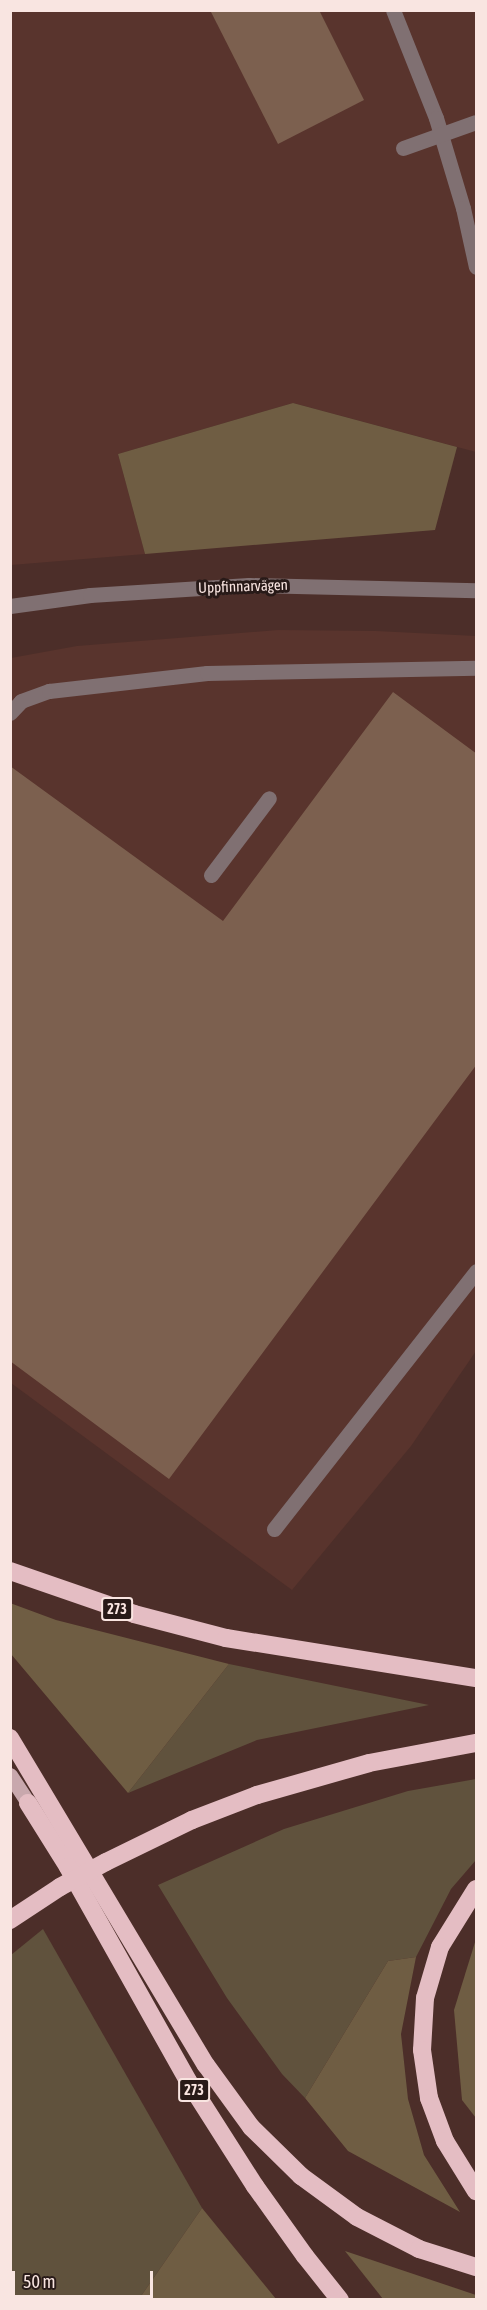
<!DOCTYPE html>
<html>
<head>
<meta charset="utf-8">
<style>
	body { margin:0 }
	#map { position:relative; width:487px; height:2310px; overflow:hidden; background:#4c2e29; font-family:"Asap Condensed",sans-serif }
	div>[style] { position:absolute }
	.built>* { inset:0; background:#59342d }
	.green>* { inset:0; background:#60523d }
	.forest>* { inset:0; background:#6f5d43 }
	.building>* { inset:0; background:#7c604f }
	.minor>* { height:15px; margin:-7.5px; padding:0 7.5px; transform-origin:7.5px; border-radius:7.5px; background:#807072 }
	.major>* { height:15px; margin:-7.5px; padding:0 7.5px; transform-origin:7.5px; border-radius:7.5px; background:#c8a8ad }
	.highway>* { height:18px; margin:-9px; padding:0 9px; transform-origin:9px; border-radius:9px; background:#e4bdc3 }
	.highway-bridge>* { height:18px; margin:-9px; padding:0 9px; transform-origin:9px; border-radius:9px; background:#e4bdc3 }
	span { translate:-50% -50%; white-space:nowrap; text-align:center; line-height:1.15; -webkit-text-stroke:6px #281a18; paint-order:stroke }
	.shield-label span { padding:2px 4px; background:#281a18; border:2px solid; border-radius:4px; -webkit-text-stroke-width:0 }
	.shield-label { font-size:14px; color:#f9e5e1; font-weight:700 }
	.street-label { font-size:15px; color:#f9e5e1 }
	.frame { position:absolute; inset:0; border:12px solid #f9e5e1; pointer-events:none }
	.scale { position:absolute; left:12px; top:2271px; width:141px; height:27px; box-sizing:border-box; border:3px solid #f9e5e1; border-top:0; padding-left:8px; font-size:18px; line-height:21px; white-space:nowrap; color:#f9e5e1; -webkit-text-stroke:4px #281a18; paint-order:stroke }
</style>
</head>
<body>
<div id="map">
	<div class="built">
		<i style="clip-path:polygon(11px 11px,476px 11px,476px 452px,293px 403px,118px 454px,145px 554px,11px 565px)"></i>
		<i style="clip-path:polygon(278px 630px,376px 631px,476px 636px,476px 1351px,411px 1446px,292px 1590px,11px 1383px,11px 658px,77px 646px)"></i>
	</div>
	<div class="green">
		<i style="clip-path:polygon(229px 1664px,429px 1705px,257px 1740px,128px 1793px)"></i>
		<i style="clip-path:polygon(476px 1779px,476px 1860px,451px 1889px,416px 1957px,388px 1961px,305px 2098px,282px 2074px,227px 1998px,158px 1885px,284px 1829px,408px 1791px)"></i>
		<i style="clip-path:polygon(43px 1929px,202px 2208px,139px 2299px,11px 2300px,11px 1955px)"></i>
	</div>
	<div class="forest">
		<i style="clip-path:polygon(293px 403px,457px 447px,435px 530px,145px 554px,118px 454px)"></i>
		<i style="clip-path:polygon(10px 1603px,56px 1620px,229px 1664px,128px 1793px,11px 1654px)"></i>
		<i style="clip-path:polygon(476px 1939px,476px 2118px,462px 2100px,454px 2010px)"></i>
		<i style="clip-path:polygon(416px 1957px,401px 2034px,408px 2099px,424px 2155px,460px 2212px,348px 2151px,305px 2098px,388px 1961px)"></i>
		<i style="clip-path:polygon(202px 2208px,276px 2299px,139px 2299px)"></i>
		<i style="clip-path:polygon(345px 2251px,476px 2295px,476px 2299px,383px 2299px)"></i>
	</div>
	<div class="building">
		<i style="clip-path:polygon(210px 10px,319px 10px,364px 100px,278px 144px)"></i>
		<i style="clip-path:polygon(393px 692px,477px 754px,477px 1064px,169px 1479px,10px 1361px,10px 766px,223px 921px)"></i>
	</div>
	<div class="minor">
		<i style="left:393px;top:10px;width:116px;rotate:68.3deg"></i>
		<i style="left:436px;top:118px;width:94px;rotate:73.3deg"></i>
		<i style="left:463px;top:208px;width:60px;rotate:77.6deg"></i>
		<i style="left:403px;top:148px;width:77px;rotate:-19.6deg"></i>
		<i style="left:10px;top:606px;width:81px;rotate:-7.8deg"></i>
		<i style="left:90px;top:595px;width:159px;rotate:-3.6deg"></i>
		<i style="left:249px;top:585px;width:227px;rotate:1.3deg"></i>
		<i style="left:10px;top:713px;width:16px;rotate:-47deg"></i>
		<i style="left:21px;top:701px;width:30px;rotate:-20deg"></i>
		<i style="left:49px;top:691px;width:159px;rotate:-6.5deg"></i>
		<i style="left:207px;top:673px;width:269px;rotate:-1.1deg"></i>
		<i style="left:211px;top:875px;width:96px;rotate:-53deg"></i>
		<i style="left:274px;top:1529px;width:328px;rotate:-51.9deg"></i>
	</div>
	<div class="major">
		<i style="left:10px;top:1775px;width:33px;rotate:57deg"></i>
	</div>
	<div class="highway">
		<i style="left:10px;top:1571px;width:131px;rotate:19.1deg"></i>
		<i style="left:134px;top:1614px;width:95px;rotate:14.6deg"></i>
		<i style="left:226px;top:1638px;width:253px;rotate:9.1deg"></i>
		<i style="left:10px;top:1738px;width:381px;rotate:59.1deg"></i>
		<i style="left:206px;top:2065px;width:77px;rotate:54deg"></i>
		<i style="left:251px;top:2127px;width:70px;rotate:44.4deg"></i>
		<i style="left:301px;top:2176px;width:69px;rotate:36.2deg"></i>
		<i style="left:357px;top:2217px;width:70px;rotate:27.3deg"></i>
		<i style="left:419px;top:2249px;width:60px;rotate:17.5deg"></i>
		<i style="left:28px;top:1803px;width:75px;rotate:58deg"></i>
		<i style="left:68px;top:1867px;width:245px;rotate:60.7deg"></i>
		<i style="left:188px;top:2081px;width:125px;rotate:57.5deg"></i>
		<i style="left:255px;top:2186px;width:86px;rotate:54.5deg"></i>
		<i style="left:305px;top:2256px;width:56px;rotate:51.5deg"></i>
		<i style="left:106px;top:1862px;width:96px;rotate:-26deg"></i>
		<i style="left:192px;top:1820px;width:70px;rotate:-21deg"></i>
		<i style="left:257px;top:1795px;width:116px;rotate:-15.9deg"></i>
		<i style="left:369px;top:1763px;width:109px;rotate:-10.6deg"></i>
		<i style="left:476px;top:1889px;width:68px;rotate:121.8deg"></i>
		<i style="left:440px;top:1947px;width:53px;rotate:106.4deg"></i>
		<i style="left:425px;top:1998px;width:52px;rotate:93.3deg"></i>
		<i style="left:422px;top:2050px;width:49px;rotate:81.7deg"></i>
		<i style="left:429px;top:2098px;width:46px;rotate:69.6deg"></i>
		<i style="left:445px;top:2141px;width:59px;rotate:58.2deg"></i>
		<i style="left:10px;top:1920px;width:60px;rotate:-33.4deg"></i>
	</div>
	<div class="highway-bridge">
		<i style="left:60px;top:1887px;width:52px;rotate:-28.5deg"></i>
	</div>
	<div class="shield-label">
		<span style="left:117px;top:1609px">273</span>
		<span style="left:194px;top:2090px">273</span>
	</div>
	<div class="street-label">
		<span style="left:243px;top:586px;rotate:-2deg">Uppfinnarvägen</span>
	</div>
	<div class="frame"></div>
	<div class="scale">50 m</div>
</div>
</body>
</html>
